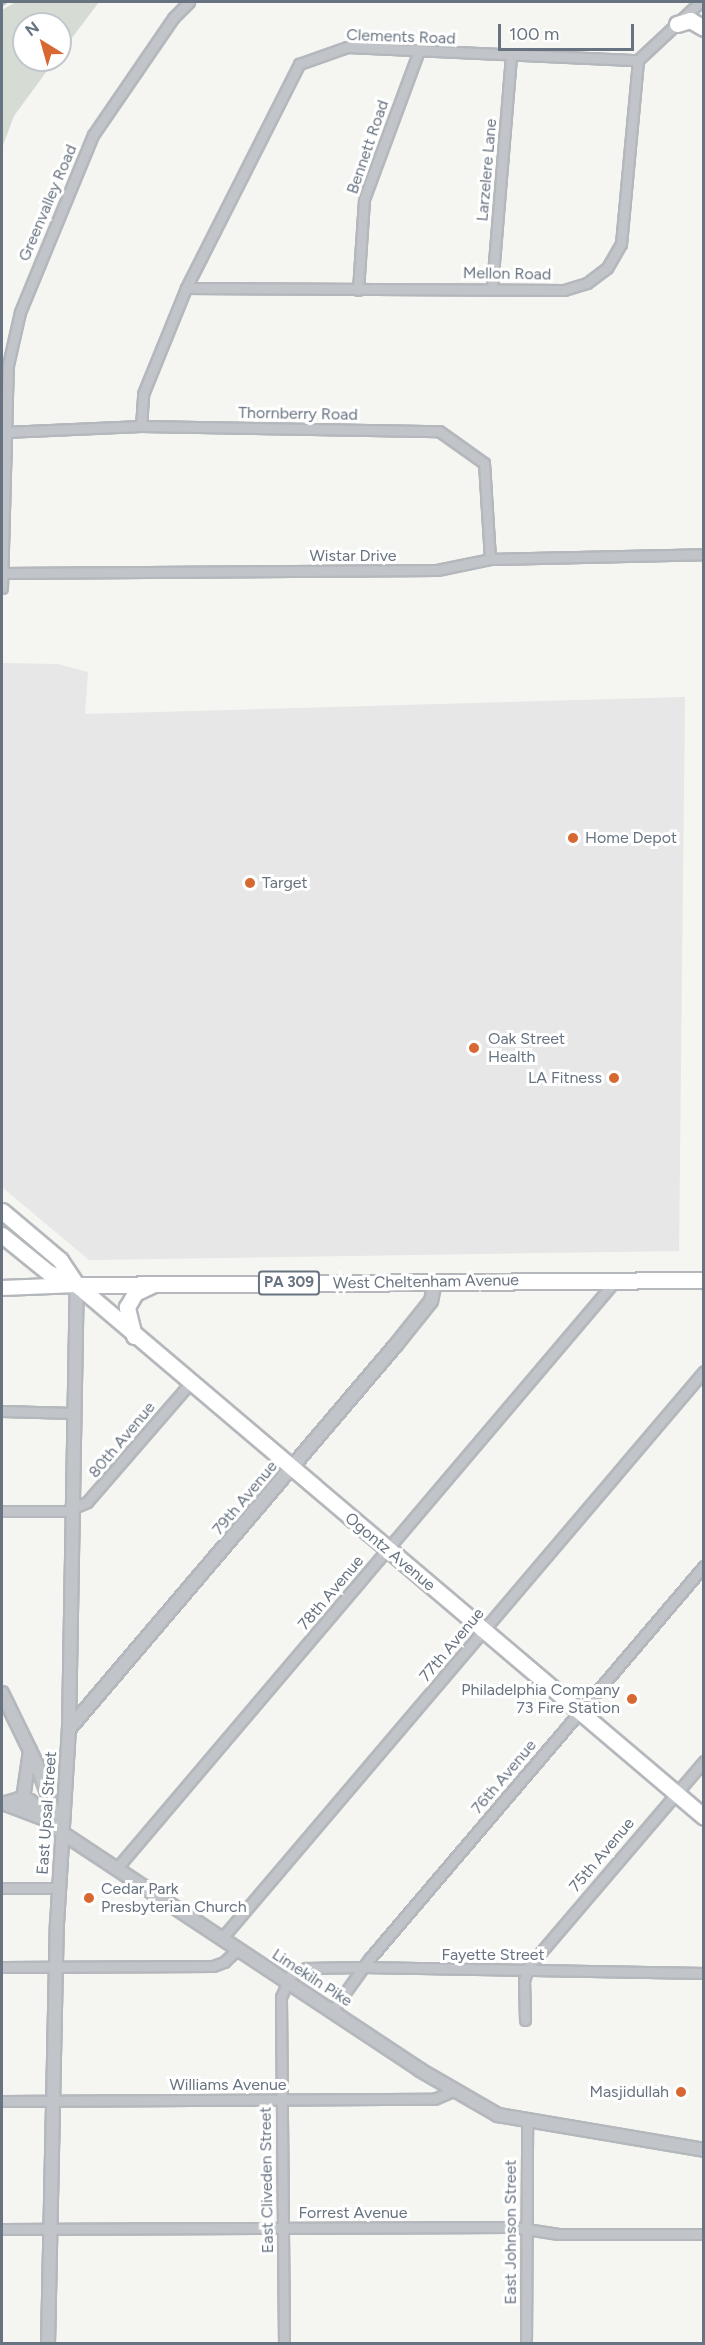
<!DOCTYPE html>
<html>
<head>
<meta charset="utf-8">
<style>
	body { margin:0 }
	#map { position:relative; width:705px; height:2345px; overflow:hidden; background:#f5f6f2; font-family:Figtree,sans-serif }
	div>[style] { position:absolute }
	.built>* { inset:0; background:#e6e7e6 }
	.green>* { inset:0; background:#d6dcd4 }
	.stream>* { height:3px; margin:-1.5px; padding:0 1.5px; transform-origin:1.5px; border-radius:1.5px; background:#b9c2c7 }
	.roads { filter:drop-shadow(2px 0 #b4b8bc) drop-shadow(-2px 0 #b4b8bc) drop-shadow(0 2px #b4b8bc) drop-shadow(0 -2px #b4b8bc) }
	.minor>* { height:9px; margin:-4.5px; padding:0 4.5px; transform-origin:4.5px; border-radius:4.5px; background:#c1c4c8 }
	.tertiary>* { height:12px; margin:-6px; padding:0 6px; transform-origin:6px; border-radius:6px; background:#c1c4c8 }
	.secondary>* { height:14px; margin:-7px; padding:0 7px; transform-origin:7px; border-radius:7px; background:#fff }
	.primary>* { height:15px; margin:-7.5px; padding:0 7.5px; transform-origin:7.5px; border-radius:7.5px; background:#fff }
	.trunk>* { height:15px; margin:-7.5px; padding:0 7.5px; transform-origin:7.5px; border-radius:7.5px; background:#fff }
	.dots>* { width:16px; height:16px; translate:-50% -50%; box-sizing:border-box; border:3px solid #fff; border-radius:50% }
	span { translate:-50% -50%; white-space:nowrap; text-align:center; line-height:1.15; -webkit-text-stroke:6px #fff; paint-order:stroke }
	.shield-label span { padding:2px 4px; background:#fff; border:2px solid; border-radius:4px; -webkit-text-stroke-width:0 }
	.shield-label { font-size:15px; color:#677381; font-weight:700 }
	.street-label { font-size:16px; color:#677381 }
	.poi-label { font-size:16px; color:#677381 }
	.left { translate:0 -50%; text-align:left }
	.right { translate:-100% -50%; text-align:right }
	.frame { position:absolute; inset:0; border:3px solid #677381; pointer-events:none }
	.north { position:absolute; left:12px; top:12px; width:60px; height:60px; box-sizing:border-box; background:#fff; border:2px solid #c2c7cd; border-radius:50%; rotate:323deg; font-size:16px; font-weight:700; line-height:24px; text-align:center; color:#677381 }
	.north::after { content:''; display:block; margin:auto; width:21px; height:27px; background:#d76831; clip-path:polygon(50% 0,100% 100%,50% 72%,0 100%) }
	.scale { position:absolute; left:498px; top:24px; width:136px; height:27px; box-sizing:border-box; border:3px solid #677381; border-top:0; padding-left:8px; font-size:18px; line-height:21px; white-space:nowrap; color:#677381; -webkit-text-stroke:4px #fff; paint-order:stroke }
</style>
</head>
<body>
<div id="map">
	<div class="built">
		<i style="clip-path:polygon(2px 663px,58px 664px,88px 672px,85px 714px,685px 697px,679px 1251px,89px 1260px,2px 1187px)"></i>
	</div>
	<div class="green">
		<i style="clip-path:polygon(16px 2px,99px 2px,60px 54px,60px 24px,24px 24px,24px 60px,55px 60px,14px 116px,2px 148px,2px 10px)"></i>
	</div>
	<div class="stream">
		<i style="left:2px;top:4px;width:4px;rotate:-34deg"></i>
	</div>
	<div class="roads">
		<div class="minor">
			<i style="left:492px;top:287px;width:232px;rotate:-85.3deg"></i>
			<i style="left:186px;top:288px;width:378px;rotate:0.3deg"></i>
			<i style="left:564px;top:290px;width:24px;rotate:-17deg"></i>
			<i style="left:587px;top:283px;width:25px;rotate:-37deg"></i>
			<i style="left:607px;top:268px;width:28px;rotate:-60deg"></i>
			<i style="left:621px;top:244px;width:185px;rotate:-84.7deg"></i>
			<i style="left:358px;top:290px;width:91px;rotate:-86.2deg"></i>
			<i style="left:364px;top:199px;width:156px;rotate:-69.7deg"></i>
			<i style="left:141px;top:426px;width:32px;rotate:-86deg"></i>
			<i style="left:143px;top:394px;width:114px;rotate:-67.9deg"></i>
			<i style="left:186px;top:288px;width:251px;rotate:-63.2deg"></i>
			<i style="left:299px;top:64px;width:51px;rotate:-19.5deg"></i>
			<i style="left:347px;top:47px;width:291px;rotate:2.6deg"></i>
			<i style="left:638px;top:60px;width:85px;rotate:-43.1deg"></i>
			<i style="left:5px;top:432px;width:136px;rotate:-2.5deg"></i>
			<i style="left:141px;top:426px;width:298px;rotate:1deg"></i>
			<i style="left:439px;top:431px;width:55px;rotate:35.4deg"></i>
			<i style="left:484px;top:463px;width:96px;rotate:86.4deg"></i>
			<i style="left:2px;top:573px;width:435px;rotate:-0.4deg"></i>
			<i style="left:437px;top:570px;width:54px;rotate:-11.7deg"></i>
			<i style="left:490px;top:559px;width:214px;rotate:-1.3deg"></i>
			<i style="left:2px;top:588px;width:223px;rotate:-88.5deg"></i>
			<i style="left:8px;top:365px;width:54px;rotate:-77.2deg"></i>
			<i style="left:20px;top:312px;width:191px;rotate:-67.6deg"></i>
			<i style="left:93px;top:135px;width:142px;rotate:-55.6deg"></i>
			<i style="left:173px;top:18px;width:23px;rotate:-45deg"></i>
			<i style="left:2px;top:1411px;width:71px;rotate:1.6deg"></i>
			<i style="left:2px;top:1511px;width:64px"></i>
			<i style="left:66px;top:1511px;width:23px;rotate:-23deg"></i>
			<i style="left:87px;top:1502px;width:157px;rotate:-49.1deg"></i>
			<i style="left:116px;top:1869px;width:771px;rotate:-49.68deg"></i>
			<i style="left:2px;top:1888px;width:57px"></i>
			<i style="left:222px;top:1938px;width:744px;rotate:-49.63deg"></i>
			<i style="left:2px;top:1967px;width:211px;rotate:-0.3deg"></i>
			<i style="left:213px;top:1966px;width:12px;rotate:-20deg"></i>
			<i style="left:224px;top:1962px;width:19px;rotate:-43deg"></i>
			<i style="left:332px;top:2011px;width:65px;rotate:-54.4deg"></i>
			<i style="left:370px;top:1958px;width:515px;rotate:-49.57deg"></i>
			<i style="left:525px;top:2020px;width:40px;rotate:-91.4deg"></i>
			<i style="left:524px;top:1980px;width:15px;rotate:-70deg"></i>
			<i style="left:529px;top:1966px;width:270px;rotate:-49.5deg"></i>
			<i style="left:2px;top:2101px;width:432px;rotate:-0.3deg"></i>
			<i style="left:434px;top:2099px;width:21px;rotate:-23deg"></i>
			<i style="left:2px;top:2229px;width:511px;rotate:-0.22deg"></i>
			<i style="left:513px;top:2227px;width:46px;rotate:8.8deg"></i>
			<i style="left:558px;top:2234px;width:146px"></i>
			<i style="left:284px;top:2344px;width:347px;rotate:-90.5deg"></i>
			<i style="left:281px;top:1997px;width:24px;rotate:-66deg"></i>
			<i style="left:291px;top:1975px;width:17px;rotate:-25deg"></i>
			<i style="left:306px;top:1968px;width:56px;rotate:-1deg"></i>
			<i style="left:362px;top:1967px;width:342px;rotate:1deg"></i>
			<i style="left:526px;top:2344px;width:223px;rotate:-89.7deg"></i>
		</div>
		<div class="tertiary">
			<i style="left:2px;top:1693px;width:80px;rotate:64.1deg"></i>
			<i style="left:37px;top:1765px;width:71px;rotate:70.3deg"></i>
			<i style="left:61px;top:1832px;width:431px;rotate:33.5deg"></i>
			<i style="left:420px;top:2070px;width:90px;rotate:30deg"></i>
			<i style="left:498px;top:2115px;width:209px;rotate:9.6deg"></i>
			<i style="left:69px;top:1729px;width:503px;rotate:-49.6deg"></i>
			<i style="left:395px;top:1346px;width:58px;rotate:-51.3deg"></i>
			<i style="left:431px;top:1301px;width:19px;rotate:-78deg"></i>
			<i style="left:23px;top:1799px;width:49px;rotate:-81.7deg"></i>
			<i style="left:2px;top:1804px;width:18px;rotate:-16deg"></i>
			<i style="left:19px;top:1799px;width:11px;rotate:10deg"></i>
			<i style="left:30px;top:1801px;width:38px;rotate:45deg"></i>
			<i style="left:5px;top:1804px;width:48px;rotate:20.7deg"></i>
			<i style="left:48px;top:2344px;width:420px;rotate:-88.8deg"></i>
			<i style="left:57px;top:1924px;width:195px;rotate:-86.5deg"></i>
			<i style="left:69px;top:1729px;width:444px;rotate:-89deg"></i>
		</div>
		<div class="secondary">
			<i style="left:2px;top:1288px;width:75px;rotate:-2.3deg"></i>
		</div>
		<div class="primary">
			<i style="left:677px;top:24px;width:14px;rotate:-17deg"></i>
			<i style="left:690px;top:20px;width:16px;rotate:30deg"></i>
			<i style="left:77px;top:1285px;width:822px;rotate:40.31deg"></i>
		</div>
		<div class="trunk">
			<i style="left:2px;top:1211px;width:76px;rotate:40.2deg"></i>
			<i style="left:60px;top:1260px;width:30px;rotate:56deg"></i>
			<i style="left:2px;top:1235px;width:60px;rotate:39deg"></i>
			<i style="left:49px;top:1273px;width:30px;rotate:23deg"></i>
			<i style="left:77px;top:1285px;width:627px;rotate:-0.46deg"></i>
			<i style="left:134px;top:1336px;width:30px;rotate:-104deg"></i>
			<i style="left:127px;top:1307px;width:16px;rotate:-60deg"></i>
			<i style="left:135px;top:1293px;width:17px;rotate:-25deg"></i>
		</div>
	</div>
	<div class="dots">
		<i style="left:573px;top:838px;background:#d76831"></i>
		<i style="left:250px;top:883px;background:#d76831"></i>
		<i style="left:474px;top:1048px;background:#d76831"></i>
		<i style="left:614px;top:1078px;background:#d76831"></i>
		<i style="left:632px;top:1699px;background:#d76831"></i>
		<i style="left:89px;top:1898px;background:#d76831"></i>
		<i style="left:681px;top:2092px;background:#d76831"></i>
	</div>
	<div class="shield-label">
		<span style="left:289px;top:1283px">PA 309</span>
	</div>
	<div class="street-label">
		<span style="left:401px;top:37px;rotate:2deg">Clements Road</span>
		<span style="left:368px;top:147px;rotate:-71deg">Bennett Road</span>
		<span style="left:487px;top:170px;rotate:-85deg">Larzelere Lane</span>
		<span style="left:48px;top:203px;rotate:-67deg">Greenvalley Road</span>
		<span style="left:507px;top:274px;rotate:1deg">Mellon Road</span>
		<span style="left:298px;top:414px;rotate:1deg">Thornberry Road</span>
		<span style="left:353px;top:556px">Wistar Drive</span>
		<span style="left:426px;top:1282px;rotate:-1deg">West Cheltenham Avenue</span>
		<span style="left:122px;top:1440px;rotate:-50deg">80th Avenue</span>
		<span style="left:245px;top:1498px;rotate:-50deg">79th Avenue</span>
		<span style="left:390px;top:1552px;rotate:40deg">Ogontz Avenue</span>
		<span style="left:331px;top:1593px;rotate:-50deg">78th Avenue</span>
		<span style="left:452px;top:1645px;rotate:-50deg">77th Avenue</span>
		<span style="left:504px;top:1777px;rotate:-50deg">76th Avenue</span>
		<span style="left:47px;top:1813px;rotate:-86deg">East Upsal Street</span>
		<span style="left:602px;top:1855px;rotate:-50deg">75th Avenue</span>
		<span style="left:493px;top:1955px">Fayette Street</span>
		<span style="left:312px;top:1978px;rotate:33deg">Limekiln Pike</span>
		<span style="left:228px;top:2085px">Williams Avenue</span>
		<span style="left:267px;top:2180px;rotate:-91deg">East Cliveden Street</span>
		<span style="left:353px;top:2213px">Forrest Avenue</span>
		<span style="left:511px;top:2232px;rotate:-90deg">East Johnson Street</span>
	</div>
	<div class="poi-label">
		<span class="left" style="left:585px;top:838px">Home Depot</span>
		<span class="left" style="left:262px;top:883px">Target</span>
		<span class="left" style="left:488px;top:1048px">Oak Street<br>Health</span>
		<span class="right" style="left:602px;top:1078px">LA Fitness</span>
		<span class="right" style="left:620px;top:1699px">Philadelphia Company<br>73 Fire Station</span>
		<span class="left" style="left:101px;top:1898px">Cedar Park<br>Presbyterian Church</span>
		<span class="right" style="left:669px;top:2092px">Masjidullah</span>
	</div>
	<div class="frame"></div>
	<div class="north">N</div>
	<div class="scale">100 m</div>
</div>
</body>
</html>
